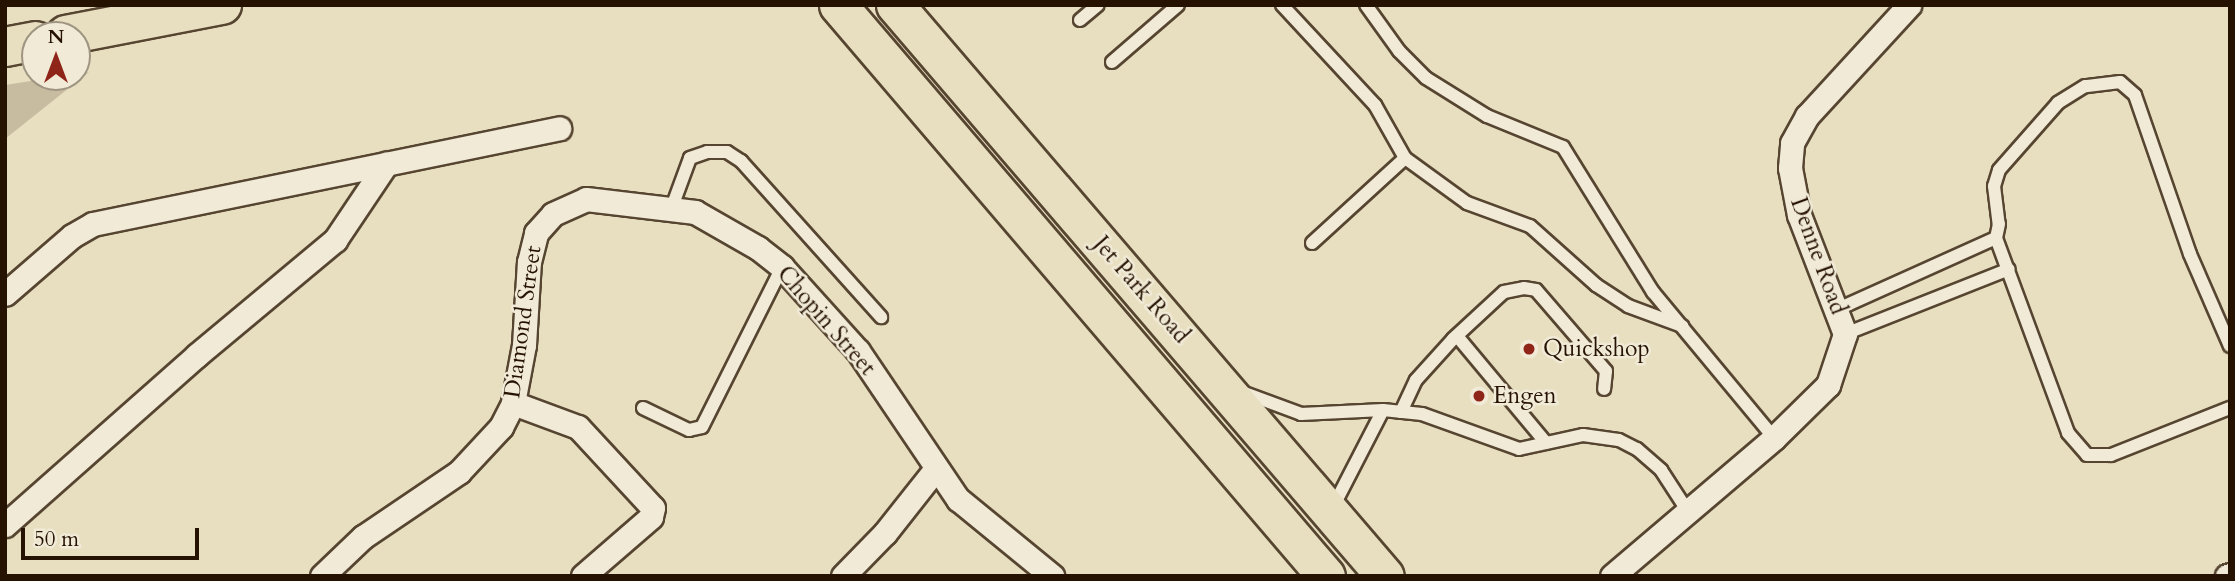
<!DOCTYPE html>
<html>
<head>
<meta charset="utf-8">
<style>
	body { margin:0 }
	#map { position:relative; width:2235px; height:581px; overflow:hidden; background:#e8dfc1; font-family:Cardo,serif }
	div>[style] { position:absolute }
	.green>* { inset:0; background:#c7bca0 }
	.roads { filter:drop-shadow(2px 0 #564530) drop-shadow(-2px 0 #564530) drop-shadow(0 2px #564530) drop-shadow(0 -2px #564530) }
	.lane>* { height:12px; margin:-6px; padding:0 6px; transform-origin:6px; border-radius:6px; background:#f0ead7 }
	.street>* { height:23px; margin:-11.5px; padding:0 11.5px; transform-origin:11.5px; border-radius:11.5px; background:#f0ead7 }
	.primary>* { height:37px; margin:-18.5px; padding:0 18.5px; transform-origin:18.5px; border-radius:18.5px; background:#e8dfc1 }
	.highway>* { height:38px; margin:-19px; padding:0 19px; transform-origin:19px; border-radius:19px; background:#e8dfc1 }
	.dots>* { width:19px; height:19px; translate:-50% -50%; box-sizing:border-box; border:4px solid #f0ead7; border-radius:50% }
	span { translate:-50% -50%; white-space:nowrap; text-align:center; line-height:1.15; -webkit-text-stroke:5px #f0ead7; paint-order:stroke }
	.street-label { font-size:23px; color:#261200 }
	.poi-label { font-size:23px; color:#261200 }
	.left { translate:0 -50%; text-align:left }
	.frame { position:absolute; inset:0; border:7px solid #261200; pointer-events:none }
	.north { position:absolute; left:21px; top:21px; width:70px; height:70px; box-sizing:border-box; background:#f0ead7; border:2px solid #9f9481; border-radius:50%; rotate:0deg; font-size:19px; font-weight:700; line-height:28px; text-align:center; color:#261200 }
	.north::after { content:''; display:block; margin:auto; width:24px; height:32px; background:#8f2418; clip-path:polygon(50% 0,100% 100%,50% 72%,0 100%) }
	.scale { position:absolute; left:21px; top:528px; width:178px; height:32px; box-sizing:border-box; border:4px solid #261200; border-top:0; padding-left:9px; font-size:21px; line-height:24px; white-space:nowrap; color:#261200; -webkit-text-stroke:5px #f0ead7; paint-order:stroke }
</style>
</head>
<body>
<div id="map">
	<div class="green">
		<i style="clip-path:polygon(89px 72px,5px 139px,5px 85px)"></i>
	</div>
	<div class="roads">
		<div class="lane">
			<i style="left:1282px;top:5px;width:137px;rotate:47.1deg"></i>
			<i style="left:1375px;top:105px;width:61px;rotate:60.5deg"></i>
			<i style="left:1366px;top:5px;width:57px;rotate:54.3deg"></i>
			<i style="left:1399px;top:51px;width:38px;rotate:45deg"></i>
			<i style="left:1426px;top:78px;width:72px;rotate:31.9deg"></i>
			<i style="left:1487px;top:116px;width:82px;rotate:22.2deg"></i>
			<i style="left:1563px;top:147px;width:171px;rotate:58.2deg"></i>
			<i style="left:1653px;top:292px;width:190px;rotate:50.3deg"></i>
			<i style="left:1080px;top:20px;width:23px;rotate:-40deg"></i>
			<i style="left:1112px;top:62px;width:87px;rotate:-40.8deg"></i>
			<i style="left:672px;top:207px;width:52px;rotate:-69.8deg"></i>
			<i style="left:690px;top:158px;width:18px;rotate:-19deg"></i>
			<i style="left:707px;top:152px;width:20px"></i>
			<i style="left:727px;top:152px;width:17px;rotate:33deg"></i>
			<i style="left:741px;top:161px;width:210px;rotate:48.1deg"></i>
			<i style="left:1312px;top:243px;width:126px;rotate:-42.4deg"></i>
			<i style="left:1405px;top:158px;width:77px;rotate:36deg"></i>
			<i style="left:1467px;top:203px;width:67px;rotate:20.1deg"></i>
			<i style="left:1530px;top:226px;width:89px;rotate:41.8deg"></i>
			<i style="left:1596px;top:285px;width:38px;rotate:33deg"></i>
			<i style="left:1628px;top:306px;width:58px;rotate:20.3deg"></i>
			<i style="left:1838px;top:309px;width:173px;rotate:-24.2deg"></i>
			<i style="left:1845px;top:334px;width:176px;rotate:-21.6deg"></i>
			<i style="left:1457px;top:336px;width:139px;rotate:50.2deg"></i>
			<i style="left:2230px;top:346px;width:100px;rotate:-113.5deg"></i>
			<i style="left:2190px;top:254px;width:168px;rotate:-109.1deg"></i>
			<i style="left:2135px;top:95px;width:20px;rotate:-139deg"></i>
			<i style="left:2120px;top:82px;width:35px;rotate:173deg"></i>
			<i style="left:2085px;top:86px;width:32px;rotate:148deg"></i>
			<i style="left:2058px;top:103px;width:89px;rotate:131.4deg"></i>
			<i style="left:1999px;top:170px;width:17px;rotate:107deg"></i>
			<i style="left:1994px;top:186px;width:38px;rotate:83deg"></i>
			<i style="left:1999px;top:224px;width:14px;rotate:102deg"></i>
			<i style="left:1996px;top:238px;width:208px;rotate:69.7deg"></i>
			<i style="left:2068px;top:433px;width:29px;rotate:49deg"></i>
			<i style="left:2087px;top:455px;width:24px"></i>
			<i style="left:2111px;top:455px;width:128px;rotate:-21.6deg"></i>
			<i style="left:1242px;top:392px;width:63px;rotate:20.4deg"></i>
			<i style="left:1301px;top:414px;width:82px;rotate:-2.8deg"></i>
			<i style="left:1383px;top:410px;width:39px;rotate:6deg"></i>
			<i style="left:1422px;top:414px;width:103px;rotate:19.8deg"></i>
			<i style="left:1519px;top:449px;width:66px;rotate:-12.3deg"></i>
			<i style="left:1583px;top:435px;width:36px;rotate:8deg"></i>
			<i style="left:1619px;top:440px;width:20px;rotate:27deg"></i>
			<i style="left:1637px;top:449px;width:32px;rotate:41deg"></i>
			<i style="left:1661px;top:470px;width:48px;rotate:57deg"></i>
			<i style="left:643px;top:408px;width:51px;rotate:25.6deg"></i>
			<i style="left:689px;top:430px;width:13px;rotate:-13deg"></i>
			<i style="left:702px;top:427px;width:179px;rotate:-63.4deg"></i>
			<i style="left:1401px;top:412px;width:35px;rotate:-65deg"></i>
			<i style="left:1416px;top:380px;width:55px;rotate:-47.9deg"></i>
			<i style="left:1453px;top:339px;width:69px;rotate:-42.7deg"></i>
			<i style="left:1504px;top:292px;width:20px;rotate:-11deg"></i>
			<i style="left:1524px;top:288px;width:12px;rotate:9deg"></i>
			<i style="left:1536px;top:290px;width:107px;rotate:49.2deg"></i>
			<i style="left:1606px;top:371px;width:18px;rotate:96deg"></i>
			<i style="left:1332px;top:509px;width:111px;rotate:-62.7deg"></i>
		</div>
		<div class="street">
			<i style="left:5px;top:294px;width:89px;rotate:-40.9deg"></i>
			<i style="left:72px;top:236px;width:24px;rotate:-30deg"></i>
			<i style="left:93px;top:224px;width:476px;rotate:-11.6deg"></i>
			<i style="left:513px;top:403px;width:69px;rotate:20.3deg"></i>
			<i style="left:578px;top:427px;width:110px;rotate:47.2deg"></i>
			<i style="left:653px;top:508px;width:9px;rotate:103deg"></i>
			<i style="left:651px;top:517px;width:90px;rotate:139.1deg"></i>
			<i style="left:5px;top:525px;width:256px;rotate:-41.5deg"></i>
			<i style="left:197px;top:355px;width:180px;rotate:-39.8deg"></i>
			<i style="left:335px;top:240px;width:92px;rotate:-56.1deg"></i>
			<i style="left:322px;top:576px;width:57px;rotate:-43.6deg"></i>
			<i style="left:363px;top:537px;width:116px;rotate:-34.1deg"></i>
			<i style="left:459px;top:472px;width:62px;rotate:-47deg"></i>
			<i style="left:501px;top:427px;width:27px;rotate:-63deg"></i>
			<i style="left:513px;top:403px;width:59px;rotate:-79.3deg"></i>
			<i style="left:524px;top:345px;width:83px;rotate:-86.6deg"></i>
			<i style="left:529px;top:262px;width:30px;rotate:-76deg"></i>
			<i style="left:536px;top:233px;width:25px;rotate:-48deg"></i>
			<i style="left:553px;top:214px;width:36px;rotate:-24deg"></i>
			<i style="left:586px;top:199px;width:110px;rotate:6.8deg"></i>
			<i style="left:695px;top:212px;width:73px;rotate:29.7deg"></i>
			<i style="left:758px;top:248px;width:31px;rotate:38deg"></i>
			<i style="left:782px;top:267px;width:113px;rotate:47.9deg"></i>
			<i style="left:858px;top:351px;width:179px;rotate:56deg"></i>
			<i style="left:958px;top:499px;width:122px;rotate:39.3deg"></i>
			<i style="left:843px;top:576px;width:60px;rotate:-45.7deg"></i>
			<i style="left:885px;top:533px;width:79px;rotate:-51.7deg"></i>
			<i style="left:1612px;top:576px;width:213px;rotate:-40.4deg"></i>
			<i style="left:1774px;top:438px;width:76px;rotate:-44.5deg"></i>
			<i style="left:1828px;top:385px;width:54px;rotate:-71.6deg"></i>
			<i style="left:1845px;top:334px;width:128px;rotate:-111.1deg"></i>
			<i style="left:1799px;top:215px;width:48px;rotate:-100.8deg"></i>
			<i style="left:1790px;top:168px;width:25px;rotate:-85deg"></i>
			<i style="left:1792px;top:143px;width:31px;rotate:-61deg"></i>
			<i style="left:1807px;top:116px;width:151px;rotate:-47.4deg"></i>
			<i style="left:2227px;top:576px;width:3px;rotate:-18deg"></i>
		</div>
		<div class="primary">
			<i style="left:838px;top:5px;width:751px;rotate:49.48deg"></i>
			<i style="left:895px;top:5px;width:752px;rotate:49.37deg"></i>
		</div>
		<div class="highway">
			<i style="left:66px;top:35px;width:159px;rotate:-10.9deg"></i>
			<i style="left:5px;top:47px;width:31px;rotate:-11deg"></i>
		</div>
	</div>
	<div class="dots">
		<i style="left:1529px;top:349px;background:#8f2418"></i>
		<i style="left:1479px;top:396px;background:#8f2418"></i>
	</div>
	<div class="street-label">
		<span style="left:1818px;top:256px;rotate:70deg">Denne Road</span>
		<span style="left:1141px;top:290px;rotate:49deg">Jet Park Road</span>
		<span style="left:826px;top:321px;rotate:49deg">Chopin Street</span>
		<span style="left:523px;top:322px;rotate:-82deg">Diamond Street</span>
	</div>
	<div class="poi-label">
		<span class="left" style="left:1543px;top:349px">Quickshop</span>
		<span class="left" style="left:1493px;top:396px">Engen</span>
	</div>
	<div class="frame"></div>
	<div class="north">N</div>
	<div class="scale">50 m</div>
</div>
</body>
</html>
